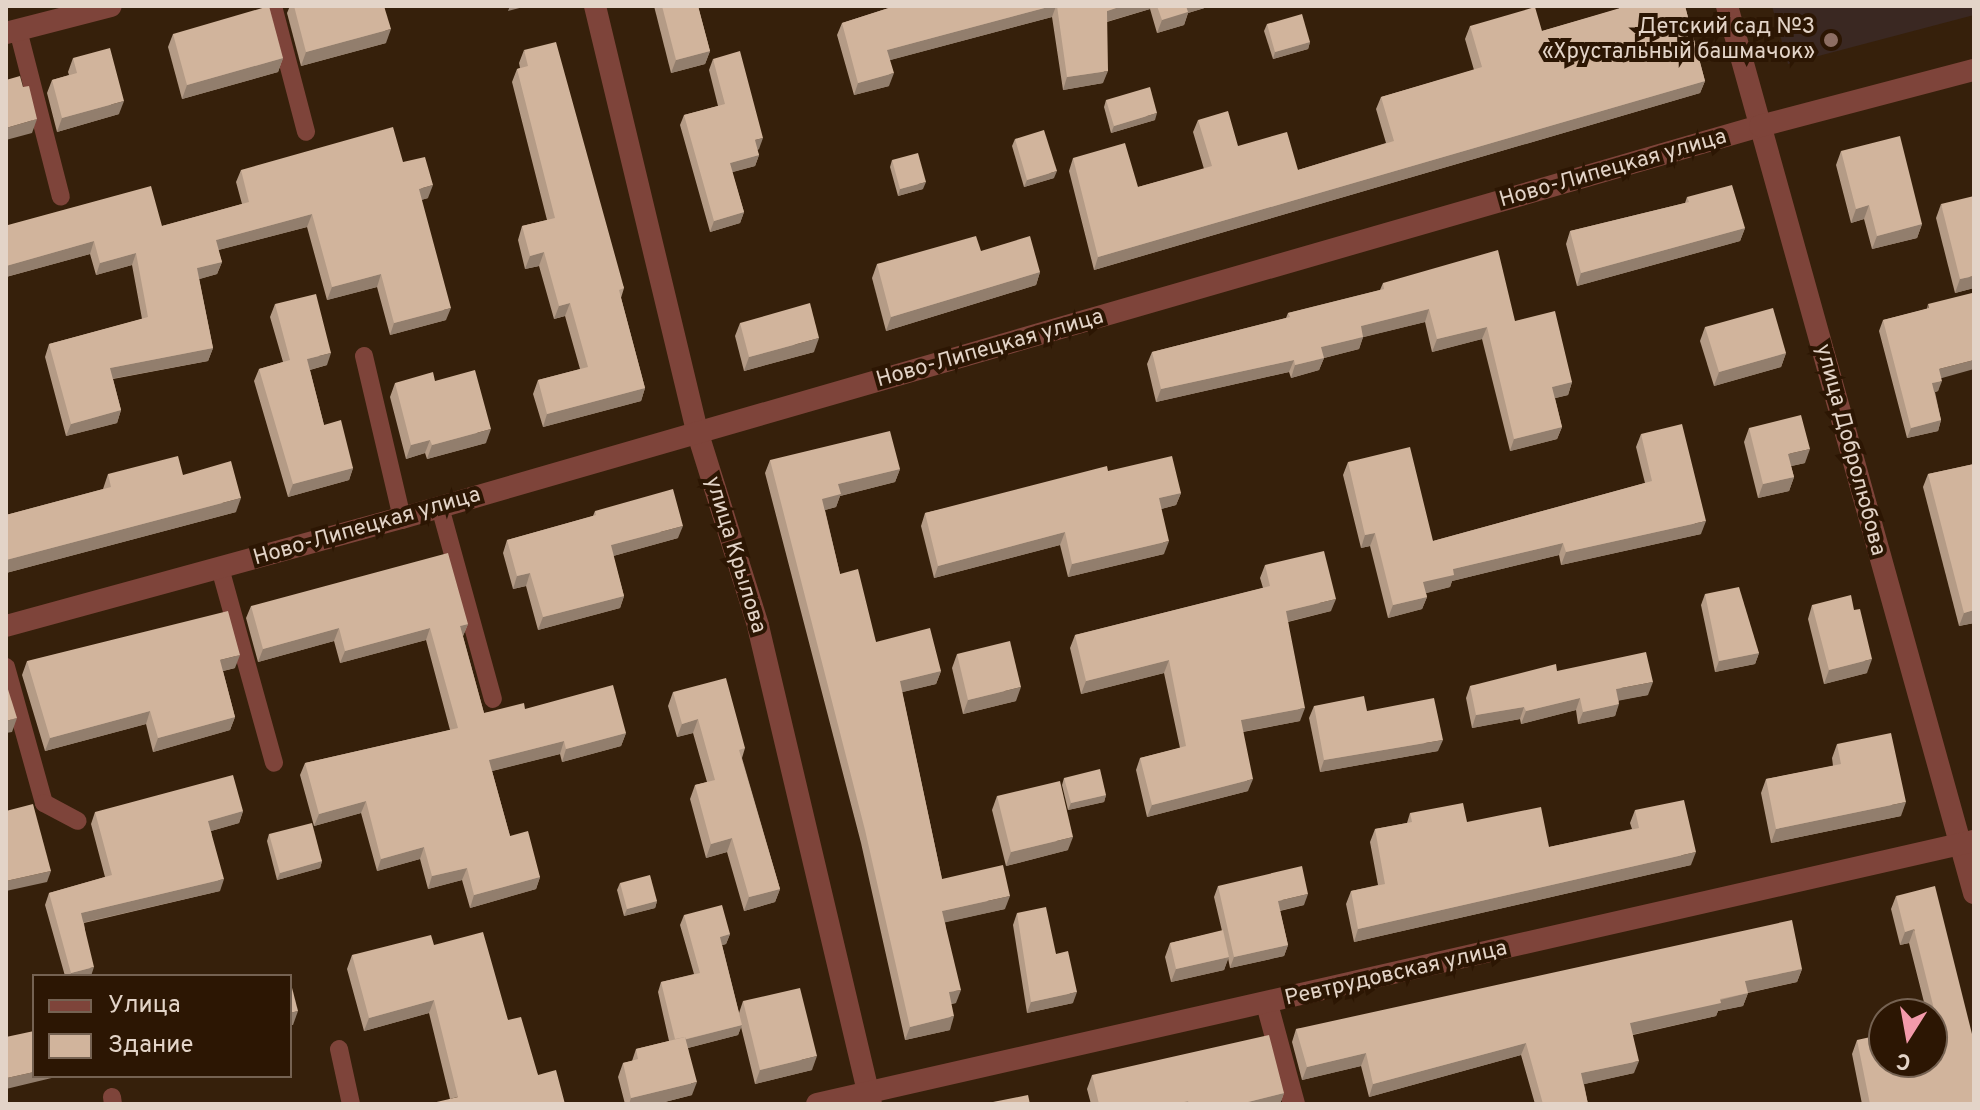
<!DOCTYPE html>
<html>
<head>
<meta charset="utf-8">
<style>
	body { margin:0 }
	#map { position:relative; width:1980px; height:1110px; overflow:hidden; background:#36200b; font-family:Overpass,sans-serif }
	div>[style] { position:absolute }
	.education>* { inset:0; background:#3a2822 }
	.service>* { height:18px; margin:-9px; padding:0 9px; transform-origin:9px; border-radius:9px; background:#7e443a }
	.minor>* { height:22px; margin:-11px; padding:0 11px; transform-origin:11px; border-radius:11px; background:#7e443a }
	.wall>* { inset:0; background:#b49b86 }
	.shaded-wall>* { inset:0; background:#927e6d }
	.building>* { inset:0; background:#d1b49c }
	.dots>* { width:22px; height:22px; translate:-50% -50%; box-sizing:border-box; border:4px solid #2c1603; border-radius:50% }
	span { translate:-50% -50%; white-space:nowrap; text-align:center; line-height:1.15; -webkit-text-stroke:8px #2c1603; paint-order:stroke }
	.poi-label { font-size:22px; color:#e3d4c8 }
	.right { translate:-100% -50%; text-align:right }
	.street-label { font-size:22px; color:#e3d4c8 }
	.frame { position:absolute; inset:0; border:8px solid #e3d4c8; pointer-events:none }
	.legend { position:absolute; left:32px; top:974px; width:260px; height:104px; box-sizing:border-box; background:#2c1603; border:2px solid #756252; margin:0; padding:10px 14px; list-style:none; font-size:24px; color:#e3d4c8 }
	.legend li { display:flex; align-items:center; gap:16px; height:40px }
	.legend b { width:40px; border:2px solid #756252 }
	.north { position:absolute; left:1868px; top:998px; width:80px; height:80px; box-sizing:border-box; background:#2c1603; border:2px solid #756252; border-radius:50%; rotate:191deg; font-size:22px; font-weight:700; line-height:32px; text-align:center; color:#e3d4c8 }
	.north::after { content:''; display:block; margin:auto; width:28px; height:36px; background:#f39aab; clip-path:polygon(50% 0,100% 100%,50% 72%,0 100%) }
</style>
</head>
<body>
<div id="map">
	<div class="education">
		<i style="clip-path:polygon(1772px 6px,1974px 6px,1974px 15px,1788px 64px)"></i>
	</div>
	<div class="service">
		<i style="left:273px;top:6px;width:130px;rotate:75.3deg"></i>
		<i style="left:18px;top:30px;width:172px;rotate:75.6deg"></i>
		<i style="left:364px;top:356px;width:166px;rotate:76.8deg"></i>
		<i style="left:440px;top:507px;width:199px;rotate:74.6deg"></i>
		<i style="left:220px;top:568px;width:202px;rotate:74.5deg"></i>
		<i style="left:6px;top:667px;width:141px;rotate:74.4deg"></i>
		<i style="left:44px;top:803px;width:38px;rotate:28deg"></i>
		<i style="left:339px;top:1049px;width:56px;rotate:77.7deg"></i>
		<i style="left:112px;top:1097px;width:7px;rotate:82deg"></i>
	</div>
	<div class="minor">
		<i style="left:595px;top:6px;width:440px;rotate:76.5deg"></i>
		<i style="left:698px;top:434px;width:201px;rotate:72.6deg"></i>
		<i style="left:758px;top:626px;width:490px;rotate:76.7deg"></i>
		<i style="left:1727px;top:6px;width:921px;rotate:74.44deg"></i>
		<i style="left:6px;top:33px;width:108px;rotate:-14.4deg"></i>
		<i style="left:6px;top:626px;width:410px;rotate:-15.3deg"></i>
		<i style="left:402px;top:518px;width:1413px;rotate:-16.1deg"></i>
		<i style="left:1760px;top:126px;width:221px;rotate:-14.7deg"></i>
		<i style="left:1267px;top:1004px;width:104px;rotate:74.9deg"></i>
		<i style="left:817px;top:1104px;width:1187px;rotate:-12.81deg"></i>
	</div>
	<div class="wall">
		<i style="clip-path:polygon(290px 6px,384px 6px,386px 43px,301px 66px,287px 13px)"></i>
		<i style="clip-path:polygon(654px 6px,698px 6px,710px 51px,705px 64px,671px 73px)"></i>
		<i style="clip-path:polygon(895px 6px,1211px 6px,1188px 13px,1184px 25px,1157px 33px,1150px 9px,1107px 22px,1103px 83px,1063px 90px,1052px 17px,890px 60px,889px 86px,854px 95px,837px 35px,842px 23px)"></i>
		<i style="clip-path:polygon(1619px 6px,1685px 6px,1705px 81px,1700px 93px,1094px 270px,1069px 171px,1073px 158px,1138px 187px,1204px 169px,1193px 132px,1198px 120px,1238px 146px,1298px 170px,1386px 143px,1376px 109px,1381px 97px,1474px 70px,1465px 39px,1470px 26px,1542px 31px,1619px 9px)"></i>
		<i style="clip-path:polygon(1267px 24px,1310px 42px,1308px 49px,1273px 59px,1264px 31px)"></i>
		<i style="clip-path:polygon(173px 34px,283px 58px,278px 72px,182px 99px,168px 47px)"></i>
		<i style="clip-path:polygon(524px 50px,624px 288px,621px 298px,645px 388px,641px 401px,543px 427px,533px 394px,538px 380px,580px 369px,565px 316px,554px 319px,539px 266px,525px 269px,518px 240px,522px 226px,547px 220px,512px 82px,517px 69px,520px 68px,519px 63px)"></i>
		<i style="clip-path:polygon(73px 58px,119px 114px,57px 132px,47px 93px,52px 80px,69px 75px,68px 72px)"></i>
		<i style="clip-path:polygon(713px 59px,759px 149px,757px 150px,759px 155px,755px 166px,732px 172px,744px 212px,740px 223px,710px 232px,680px 125px,684px 115px,718px 106px,709px 70px)"></i>
		<i style="clip-path:polygon(1106px 100px,1155px 120px,1111px 133px,1104px 107px)"></i>
		<i style="clip-path:polygon(1015px 139px,1054px 178px,1024px 187px,1012px 146px)"></i>
		<i style="clip-path:polygon(1841px 151px,1922px 224px,1917px 238px,1872px 249px,1864px 219px,1851px 223px,1836px 165px)"></i>
		<i style="clip-path:polygon(892px 160px,923px 189px,898px 196px,890px 167px)"></i>
		<i style="clip-path:polygon(403px 162px,428px 198px,421px 200px,446px 320px,390px 335px,377px 287px,327px 300px,307px 227px,218px 250px,222px 262px,217px 274px,199px 279px,213px 348px,208px 361px,113px 379px,121px 410px,117px 423px,66px 436px,45px 357px,49px 344px,142px 319px,132px 265px,96px 275px,90px 254px,6px 277px,6px 218px,8px 225px,162px 226px,242px 204px,236px 182px,241px 170px)"></i>
		<i style="clip-path:polygon(1687px 197px,1745px 228px,1740px 241px,1577px 286px,1566px 244px,1570px 231px,1685px 203px)"></i>
		<i style="clip-path:polygon(1941px 204px,1974px 288px,1955px 293px,1936px 218px)"></i>
		<i style="clip-path:polygon(981px 251px,1040px 272px,1036px 285px,886px 331px,872px 278px,877px 264px)"></i>
		<i style="clip-path:polygon(1383px 283px,1515px 321px,1572px 382px,1568px 395px,1555px 398px,1562px 427px,1557px 439px,1510px 451px,1482px 339px,1432px 352px,1425px 322px,1363px 337px,1359px 349px,1324px 358px,1319px 370px,1291px 378px,1289px 372px,1156px 402px,1147px 364px,1152px 352px,1286px 318px,1288px 313px,1380px 290px)"></i>
		<i style="clip-path:polygon(275px 304px,327px 365px,310px 370px,324px 425px,353px 468px,349px 480px,288px 497px,254px 381px,259px 369px,283px 362px,270px 317px)"></i>
		<i style="clip-path:polygon(1928px 304px,1941px 378px,1938px 391px,1935px 392px,1941px 420px,1938px 431px,1907px 438px,1879px 331px,1883px 320px,1927px 309px)"></i>
		<i style="clip-path:polygon(740px 323px,814px 352px,744px 371px,735px 336px)"></i>
		<i style="clip-path:polygon(1705px 327px,1786px 353px,1781px 367px,1714px 386px,1700px 341px)"></i>
		<i style="clip-path:polygon(435px 381px,486px 443px,427px 459px,425px 453px,406px 459px,390px 397px,395px 383px)"></i>
		<i style="clip-path:polygon(1749px 428px,1805px 463px,1791px 466px,1794px 477px,1789px 491px,1758px 498px,1744px 442px)"></i>
		<i style="clip-path:polygon(1641px 434px,1701px 534px,1561px 565px,1559px 555px,1452px 581px,1450px 587px,1426px 593px,1427px 597px,1422px 609px,1388px 618px,1370px 546px,1361px 548px,1343px 475px,1348px 462px,1433px 541px,1645px 483px,1636px 447px)"></i>
		<i style="clip-path:polygon(770px 460px,900px 469px,895px 482px,840px 496px,836px 507px,825px 510px,840px 574px,876px 642px,941px 671px,936px 684px,902px 692px,942px 879px,1005px 909px,945px 922px,956px 1003px,951px 1004px,950px 1030px,905px 1040px,861px 843px,765px 473px)"></i>
		<i style="clip-path:polygon(1974px 464px,1974px 623px,1959px 626px,1923px 487px,1928px 474px)"></i>
		<i style="clip-path:polygon(1108px 471px,1181px 493px,1176px 505px,1161px 509px,1164px 554px,1068px 577px,1060px 545px,934px 578px,921px 526px,925px 513px)"></i>
		<i style="clip-path:polygon(108px 474px,183px 475px,236px 512px,6px 573px,6px 515px,103px 489px)"></i>
		<i style="clip-path:polygon(595px 511px,678px 538px,613px 556px,624px 596px,620px 608px,538px 630px,526px 586px,513px 589px,503px 553px,507px 540px,593px 516px)"></i>
		<i style="clip-path:polygon(1265px 565px,1331px 611px,1288px 622px,1300px 721px,1243px 732px,1248px 791px,1147px 817px,1136px 770px,1140px 758px,1180px 748px,1164px 673px,1081px 694px,1070px 648px,1075px 635px,1263px 588px,1260px 578px)"></i>
		<i style="clip-path:polygon(1705px 594px,1759px 653px,1755px 664px,1715px 672px,1701px 605px)"></i>
		<i style="clip-path:polygon(1812px 605px,1854px 610px,1867px 673px,1824px 684px,1808px 619px)"></i>
		<i style="clip-path:polygon(251px 606px,468px 624px,463px 636px,484px 713px,525px 709px,626px 733px,621px 746px,562px 762px,560px 754px,492px 771px,510px 836px,540px 877px,536px 889px,470px 908px,462px 880px,428px 889px,420px 859px,377px 871px,361px 813px,314px 826px,300px 775px,305px 763px,450px 730px,426px 640px,340px 663px,334px 641px,258px 662px,246px 618px)"></i>
		<i style="clip-path:polygon(957px 654px,1016px 701px,963px 714px,952px 668px)"></i>
		<i style="clip-path:polygon(27px 661px,235px 668px,223px 671px,235px 717px,230px 730px,153px 752px,146px 724px,45px 751px,22px 675px)"></i>
		<i style="clip-path:polygon(1557px 671px,1648px 695px,1619px 700px,1615px 716px,1578px 724px,1576px 710px,1521px 724px,1520px 719px,1472px 728px,1466px 698px,1470px 686px)"></i>
		<i style="clip-path:polygon(673px 692px,745px 748px,742px 758px,780px 889px,775px 902px,744px 911px,727px 852px,706px 858px,690px 799px,695px 785px,707px 782px,693px 733px,677px 737px,668px 706px)"></i>
		<i style="clip-path:polygon(1314px 706px,1367px 711px,1438px 751px,1320px 772px,1309px 718px)"></i>
		<i style="clip-path:polygon(1837px 744px,1901px 816px,1771px 843px,1761px 793px,1766px 779px,1833px 766px,1832px 758px)"></i>
		<i style="clip-path:polygon(1064px 778px,1106px 795px,1104px 802px,1068px 810px,1062px 785px)"></i>
		<i style="clip-path:polygon(997px 796px,1068px 850px,1006px 866px,992px 810px)"></i>
		<i style="clip-path:polygon(1635px 810px,1691px 865px,1354px 942px,1346px 904px,1351px 891px,1378px 885px,1370px 842px,1375px 829px,1407px 823px,1410px 813px,1467px 822px,1549px 847px,1632px 829px,1630px 823px)"></i>
		<i style="clip-path:polygon(243px 811px,239px 823px,211px 831px,220px 891px,84px 923px,91px 976px,65px 976px,45px 905px,49px 893px,105px 877px,91px 824px,95px 812px)"></i>
		<i style="clip-path:polygon(269px 834px,322px 861px,320px 868px,277px 880px,267px 841px)"></i>
		<i style="clip-path:polygon(620px 883px,657px 901px,655px 908px,624px 916px,617px 890px)"></i>
		<i style="clip-path:polygon(1218px 886px,1304px 905px,1280px 911px,1288px 945px,1284px 956px,1230px 968px,1228px 958px,1224px 970px,1171px 982px,1165px 957px,1170px 943px,1222px 931px,1214px 897px)"></i>
		<i style="clip-path:polygon(1896px 896px,1974px 1042px,1974px 1104px,1862px 1104px,1852px 1054px,1857px 1040px,1932px 1062px,1932px 1014px,1927px 1014px,1909px 943px,1900px 945px,1891px 909px)"></i>
		<i style="clip-path:polygon(1017px 913px,1056px 954px,1073px 1003px,1027px 1013px,1013px 925px)"></i>
		<i style="clip-path:polygon(684px 915px,730px 934px,726px 944px,722px 945px,739px 1013px,743px 1001px,812px 1070px,755px 1084px,741px 1027px,738px 1035px,688px 1048px,692px 1095px,657px 1104px,625px 1104px,618px 1077px,623px 1063px,632px 1061px,636px 1049px,669px 1041px,658px 992px,661px 982px,694px 974px,680px 925px)"></i>
		<i style="clip-path:polygon(434px 945px,508px 1020px,538px 1075px,450px 1099px,429px 1013px,364px 1031px,347px 969px,352px 955px)"></i>
		<i style="clip-path:polygon(1802px 969px,1797px 982px,1748px 993px,1743px 1006px,1718px 1011px,1716px 1016px,1633px 1035px,1634px 1073px,1584px 1084px,1588px 1104px,1535px 1104px,1521px 1055px,1369px 1097px,1361px 1066px,1302px 1080px,1292px 1042px,1296px 1029px)"></i>
		<i style="clip-path:polygon(1092px 1075px,1284px 1093px,1280px 1104px,1091px 1104px,1087px 1089px)"></i>
	</div>
	<div class="shaded-wall">
		<i style="clip-path:polygon(510px 6px,527px 6px,508px 11px)"></i>
		<i style="clip-path:polygon(1052px 6px,1056px 6px,1052px 17px,883px 62px,887px 50px)"></i>
		<i style="clip-path:polygon(1122px 6px,1151px 6px,1150px 9px,1102px 23px,1107px 11px)"></i>
		<i style="clip-path:polygon(1184px 6px,1211px 6px,1188px 13px,1184px 25px,1157px 33px,1162px 20px)"></i>
		<i style="clip-path:polygon(391px 29px,386px 43px,301px 66px,306px 52px)"></i>
		<i style="clip-path:polygon(1310px 42px,1308px 49px,1273px 59px,1275px 52px)"></i>
		<i style="clip-path:polygon(710px 51px,705px 64px,671px 73px,676px 60px)"></i>
		<i style="clip-path:polygon(283px 58px,278px 72px,182px 99px,187px 85px)"></i>
		<i style="clip-path:polygon(1108px 71px,1103px 83px,1063px 90px,1067px 77px)"></i>
		<i style="clip-path:polygon(894px 73px,889px 86px,854px 95px,858px 83px)"></i>
		<i style="clip-path:polygon(1705px 81px,1700px 93px,1094px 270px,1098px 257px)"></i>
		<i style="clip-path:polygon(124px 101px,119px 114px,57px 132px,62px 118px)"></i>
		<i style="clip-path:polygon(1157px 113px,1155px 120px,1111px 133px,1114px 126px)"></i>
		<i style="clip-path:polygon(37px 119px,32px 133px,6px 140px,6px 128px)"></i>
		<i style="clip-path:polygon(763px 138px,759px 149px,751px 151px,755px 140px)"></i>
		<i style="clip-path:polygon(759px 155px,755px 166px,726px 174px,730px 163px)"></i>
		<i style="clip-path:polygon(1057px 171px,1054px 178px,1024px 187px,1027px 180px)"></i>
		<i style="clip-path:polygon(926px 182px,923px 189px,898px 196px,900px 189px)"></i>
		<i style="clip-path:polygon(433px 185px,428px 198px,414px 202px,419px 189px)"></i>
		<i style="clip-path:polygon(1869px 205px,1864px 219px,1851px 223px,1856px 209px)"></i>
		<i style="clip-path:polygon(744px 212px,740px 223px,710px 232px,714px 221px)"></i>
		<i style="clip-path:polygon(312px 214px,307px 227px,211px 252px,216px 240px)"></i>
		<i style="clip-path:polygon(1922px 224px,1917px 238px,1872px 249px,1877px 236px)"></i>
		<i style="clip-path:polygon(1745px 228px,1740px 241px,1577px 286px,1581px 273px)"></i>
		<i style="clip-path:polygon(94px 241px,90px 254px,6px 277px,6px 266px)"></i>
		<i style="clip-path:polygon(544px 252px,539px 266px,525px 269px,530px 256px)"></i>
		<i style="clip-path:polygon(136px 253px,132px 265px,96px 275px,100px 263px)"></i>
		<i style="clip-path:polygon(222px 262px,217px 274px,193px 281px,197px 268px)"></i>
		<i style="clip-path:polygon(1040px 272px,1036px 285px,886px 331px,891px 317px)"></i>
		<i style="clip-path:polygon(381px 274px,377px 287px,327px 300px,332px 287px)"></i>
		<i style="clip-path:polygon(1974px 276px,1974px 288px,1955px 293px,1960px 279px)"></i>
		<i style="clip-path:polygon(570px 303px,565px 316px,554px 319px,559px 306px)"></i>
		<i style="clip-path:polygon(451px 308px,446px 320px,390px 335px,394px 323px)"></i>
		<i style="clip-path:polygon(1429px 309px,1425px 322px,1356px 339px,1361px 326px)"></i>
		<i style="clip-path:polygon(1487px 327px,1482px 339px,1432px 352px,1437px 339px)"></i>
		<i style="clip-path:polygon(1363px 337px,1359px 349px,1316px 360px,1321px 347px)"></i>
		<i style="clip-path:polygon(819px 338px,814px 352px,744px 371px,749px 357px)"></i>
		<i style="clip-path:polygon(213px 348px,208px 361px,105px 380px,110px 368px)"></i>
		<i style="clip-path:polygon(331px 353px,327px 365px,302px 372px,307px 359px)"></i>
		<i style="clip-path:polygon(1786px 353px,1781px 367px,1714px 386px,1719px 372px)"></i>
		<i style="clip-path:polygon(1324px 358px,1319px 370px,1291px 378px,1295px 365px)"></i>
		<i style="clip-path:polygon(1294px 360px,1289px 372px,1156px 402px,1161px 389px)"></i>
		<i style="clip-path:polygon(1974px 360px,1974px 369px,1935px 380px,1939px 369px)"></i>
		<i style="clip-path:polygon(1942px 381px,1938px 391px,1929px 394px,1932px 383px)"></i>
		<i style="clip-path:polygon(1572px 382px,1568px 395px,1548px 400px,1552px 387px)"></i>
		<i style="clip-path:polygon(645px 388px,641px 401px,543px 427px,547px 414px)"></i>
		<i style="clip-path:polygon(121px 410px,117px 423px,66px 436px,71px 424px)"></i>
		<i style="clip-path:polygon(1941px 420px,1938px 431px,1907px 438px,1911px 428px)"></i>
		<i style="clip-path:polygon(1562px 427px,1557px 439px,1510px 451px,1514px 439px)"></i>
		<i style="clip-path:polygon(491px 429px,486px 443px,427px 459px,432px 445px)"></i>
		<i style="clip-path:polygon(430px 440px,425px 453px,406px 459px,411px 445px)"></i>
		<i style="clip-path:polygon(1810px 449px,1805px 463px,1783px 468px,1788px 454px)"></i>
		<i style="clip-path:polygon(353px 468px,349px 480px,288px 497px,293px 484px)"></i>
		<i style="clip-path:polygon(900px 469px,895px 482px,840px 496px,836px 507px,817px 512px,822px 499px,838px 484px)"></i>
		<i style="clip-path:polygon(1794px 477px,1789px 491px,1758px 498px,1763px 484px)"></i>
		<i style="clip-path:polygon(1181px 493px,1176px 505px,1154px 511px,1159px 498px)"></i>
		<i style="clip-path:polygon(241px 498px,236px 512px,6px 573px,6px 560px)"></i>
		<i style="clip-path:polygon(1706px 521px,1701px 534px,1561px 565px,1566px 552px)"></i>
		<i style="clip-path:polygon(683px 526px,678px 538px,606px 558px,611px 545px)"></i>
		<i style="clip-path:polygon(1065px 532px,1060px 545px,934px 578px,938px 566px)"></i>
		<i style="clip-path:polygon(1375px 533px,1370px 546px,1361px 548px,1365px 535px)"></i>
		<i style="clip-path:polygon(1169px 541px,1164px 554px,1068px 577px,1072px 564px)"></i>
		<i style="clip-path:polygon(1563px 543px,1559px 555px,1452px 581px,1450px 587px,1419px 595px,1423px 582px,1453px 569px)"></i>
		<i style="clip-path:polygon(530px 573px,526px 586px,513px 589px,517px 576px)"></i>
		<i style="clip-path:polygon(624px 596px,620px 608px,538px 630px,543px 617px)"></i>
		<i style="clip-path:polygon(1427px 597px,1422px 609px,1388px 618px,1393px 605px)"></i>
		<i style="clip-path:polygon(1336px 599px,1331px 611px,1282px 623px,1286px 611px)"></i>
		<i style="clip-path:polygon(1974px 610px,1974px 623px,1959px 626px,1964px 613px)"></i>
		<i style="clip-path:polygon(468px 624px,463px 636px,460px 626px)"></i>
		<i style="clip-path:polygon(339px 628px,334px 641px,258px 662px,263px 649px)"></i>
		<i style="clip-path:polygon(430px 628px,426px 640px,340px 663px,345px 651px)"></i>
		<i style="clip-path:polygon(1759px 653px,1755px 664px,1715px 672px,1719px 661px)"></i>
		<i style="clip-path:polygon(240px 655px,235px 668px,215px 673px,220px 660px)"></i>
		<i style="clip-path:polygon(1872px 659px,1867px 673px,1824px 684px,1829px 670px)"></i>
		<i style="clip-path:polygon(1169px 660px,1164px 673px,1081px 694px,1086px 681px)"></i>
		<i style="clip-path:polygon(941px 671px,936px 684px,895px 694px,900px 681px)"></i>
		<i style="clip-path:polygon(1653px 682px,1648px 695px,1612px 702px,1616px 689px)"></i>
		<i style="clip-path:polygon(1021px 687px,1016px 701px,963px 714px,968px 700px)"></i>
		<i style="clip-path:polygon(1580px 698px,1576px 710px,1521px 724px,1526px 711px)"></i>
		<i style="clip-path:polygon(1619px 704px,1615px 716px,1578px 724px,1583px 712px)"></i>
		<i style="clip-path:polygon(1524px 707px,1520px 719px,1472px 728px,1476px 715px)"></i>
		<i style="clip-path:polygon(1305px 708px,1300px 721px,1236px 733px,1241px 720px)"></i>
		<i style="clip-path:polygon(150px 711px,146px 724px,45px 751px,50px 738px)"></i>
		<i style="clip-path:polygon(235px 717px,230px 730px,153px 752px,158px 738px)"></i>
		<i style="clip-path:polygon(17px 718px,12px 732px,6px 733px,6px 721px)"></i>
		<i style="clip-path:polygon(698px 719px,693px 733px,677px 737px,682px 724px)"></i>
		<i style="clip-path:polygon(626px 733px,621px 746px,562px 762px,566px 749px)"></i>
		<i style="clip-path:polygon(1443px 740px,1438px 751px,1320px 772px,1324px 760px)"></i>
		<i style="clip-path:polygon(564px 741px,560px 754px,484px 773px,489px 760px)"></i>
		<i style="clip-path:polygon(1253px 779px,1248px 791px,1147px 817px,1152px 805px)"></i>
		<i style="clip-path:polygon(1106px 795px,1104px 802px,1068px 810px,1071px 803px)"></i>
		<i style="clip-path:polygon(366px 801px,361px 813px,314px 826px,319px 814px)"></i>
		<i style="clip-path:polygon(1906px 802px,1901px 816px,1771px 843px,1776px 829px)"></i>
		<i style="clip-path:polygon(243px 811px,239px 823px,204px 833px,208px 821px)"></i>
		<i style="clip-path:polygon(1073px 837px,1068px 850px,1006px 866px,1011px 852px)"></i>
		<i style="clip-path:polygon(732px 838px,727px 852px,706px 858px,711px 844px)"></i>
		<i style="clip-path:polygon(424px 847px,420px 859px,377px 871px,381px 859px)"></i>
		<i style="clip-path:polygon(1696px 852px,1691px 865px,1354px 942px,1358px 929px)"></i>
		<i style="clip-path:polygon(322px 861px,320px 868px,277px 880px,280px 873px)"></i>
		<i style="clip-path:polygon(467px 868px,462px 880px,428px 889px,432px 876px)"></i>
		<i style="clip-path:polygon(51px 871px,47px 882px,6px 891px,6px 881px)"></i>
		<i style="clip-path:polygon(540px 877px,536px 889px,470px 908px,474px 895px)"></i>
		<i style="clip-path:polygon(224px 879px,220px 891px,77px 924px,81px 913px)"></i>
		<i style="clip-path:polygon(780px 889px,775px 902px,744px 911px,749px 897px)"></i>
		<i style="clip-path:polygon(1308px 894px,1304px 905px,1274px 912px,1278px 901px)"></i>
		<i style="clip-path:polygon(1010px 896px,1005px 909px,938px 924px,942px 911px)"></i>
		<i style="clip-path:polygon(657px 901px,655px 908px,624px 916px,627px 909px)"></i>
		<i style="clip-path:polygon(1914px 929px,1909px 943px,1900px 945px,1905px 932px)"></i>
		<i style="clip-path:polygon(730px 934px,726px 944px,716px 947px,720px 937px)"></i>
		<i style="clip-path:polygon(1288px 945px,1284px 956px,1230px 968px,1234px 957px)"></i>
		<i style="clip-path:polygon(1229px 957px,1224px 970px,1171px 982px,1176px 969px)"></i>
		<i style="clip-path:polygon(94px 967px,91px 976px,70px 976px,71px 973px)"></i>
		<i style="clip-path:polygon(1802px 969px,1797px 982px,1741px 994px,1745px 981px)"></i>
		<i style="clip-path:polygon(961px 990px,956px 1003px,944px 1005px,949px 992px)"></i>
		<i style="clip-path:polygon(1077px 992px,1073px 1003px,1027px 1013px,1031px 1002px)"></i>
		<i style="clip-path:polygon(1748px 993px,1743px 1006px,1718px 1011px,1716px 1016px,1626px 1036px,1630px 1023px)"></i>
		<i style="clip-path:polygon(434px 1000px,429px 1013px,364px 1031px,369px 1018px)"></i>
		<i style="clip-path:polygon(298px 1011px,293px 1025px,290px 1025px,290px 1013px)"></i>
		<i style="clip-path:polygon(954px 1016px,950px 1030px,905px 1040px,910px 1027px)"></i>
		<i style="clip-path:polygon(742px 1025px,738px 1035px,672px 1052px,676px 1042px)"></i>
		<i style="clip-path:polygon(1526px 1043px,1521px 1055px,1369px 1097px,1373px 1084px)"></i>
		<i style="clip-path:polygon(1366px 1053px,1361px 1066px,1302px 1080px,1307px 1067px)"></i>
		<i style="clip-path:polygon(817px 1056px,812px 1070px,755px 1084px,760px 1070px)"></i>
		<i style="clip-path:polygon(1639px 1061px,1634px 1073px,1576px 1086px,1581px 1073px)"></i>
		<i style="clip-path:polygon(34px 1072px,34px 1076px,60px 1076px,6px 1089px,7px 1078px)"></i>
		<i style="clip-path:polygon(697px 1082px,692px 1095px,657px 1104px,629px 1104px,631px 1098px)"></i>
		<i style="clip-path:polygon(1284px 1093px,1280px 1104px,1240px 1104px)"></i>
	</div>
	<div class="building">
		<i style="clip-path:polygon(269px 6px,283px 58px,187px 85px,173px 34px)"></i>
		<i style="clip-path:polygon(294px 6px,384px 6px,391px 29px,306px 52px)"></i>
		<i style="clip-path:polygon(662px 6px,698px 6px,710px 51px,676px 60px)"></i>
		<i style="clip-path:polygon(895px 6px,1052px 6px,887px 50px,894px 73px,858px 83px,842px 23px)"></i>
		<i style="clip-path:polygon(1057px 6px,1122px 6px,1107px 11px,1108px 71px,1067px 77px)"></i>
		<i style="clip-path:polygon(1157px 6px,1186px 6px,1188px 12px,1162px 20px)"></i>
		<i style="clip-path:polygon(1627px 6px,1685px 6px,1705px 81px,1098px 257px,1073px 158px,1125px 143px,1138px 187px,1212px 166px,1198px 120px,1228px 111px,1238px 146px,1287px 132px,1298px 170px,1394px 141px,1381px 97px,1482px 67px,1470px 26px,1535px 7px,1542px 31px)"></i>
		<i style="clip-path:polygon(1302px 14px,1310px 42px,1275px 52px,1267px 24px)"></i>
		<i style="clip-path:polygon(556px 42px,624px 288px,619px 290px,645px 388px,547px 414px,538px 380px,588px 367px,570px 303px,559px 306px,544px 252px,530px 256px,522px 226px,555px 218px,517px 69px,528px 66px,524px 50px)"></i>
		<i style="clip-path:polygon(110px 48px,124px 101px,62px 118px,52px 80px,77px 73px,73px 58px)"></i>
		<i style="clip-path:polygon(740px 51px,763px 138px,755px 140px,759px 155px,730px 163px,744px 212px,714px 221px,684px 115px,725px 104px,713px 59px)"></i>
		<i style="clip-path:polygon(20px 76px,23px 87px,29px 86px,37px 119px,6px 128px,6px 80px)"></i>
		<i style="clip-path:polygon(1150px 87px,1157px 113px,1114px 126px,1106px 100px)"></i>
		<i style="clip-path:polygon(393px 127px,403px 162px,425px 157px,433px 185px,419px 189px,451px 308px,394px 323px,381px 274px,332px 287px,312px 214px,216px 240px,222px 262px,197px 268px,213px 348px,110px 368px,121px 410px,71px 424px,49px 344px,148px 317px,136px 253px,100px 263px,94px 241px,6px 266px,6px 218px,8px 225px,151px 186px,162px 226px,249px 202px,241px 170px)"></i>
		<i style="clip-path:polygon(1044px 130px,1057px 171px,1027px 180px,1015px 139px)"></i>
		<i style="clip-path:polygon(1900px 136px,1922px 224px,1877px 236px,1869px 205px,1856px 209px,1841px 151px)"></i>
		<i style="clip-path:polygon(918px 153px,926px 182px,900px 189px,892px 160px)"></i>
		<i style="clip-path:polygon(1732px 185px,1745px 228px,1581px 273px,1570px 231px,1689px 202px,1687px 197px)"></i>
		<i style="clip-path:polygon(1974px 196px,1974px 276px,1960px 279px,1941px 204px)"></i>
		<i style="clip-path:polygon(976px 236px,981px 251px,1030px 236px,1040px 272px,891px 317px,877px 264px)"></i>
		<i style="clip-path:polygon(1498px 250px,1515px 321px,1555px 311px,1572px 382px,1552px 387px,1562px 427px,1514px 439px,1487px 327px,1437px 339px,1429px 309px,1361px 326px,1363px 337px,1321px 347px,1324px 358px,1295px 365px,1294px 360px,1161px 389px,1152px 352px,1290px 317px,1288px 313px,1384px 289px,1383px 283px)"></i>
		<i style="clip-path:polygon(1972px 293px,1974px 303px,1974px 360px,1939px 369px,1942px 381px,1932px 383px,1941px 420px,1911px 428px,1883px 320px,1929px 308px,1928px 304px)"></i>
		<i style="clip-path:polygon(316px 294px,331px 353px,307px 359px,324px 425px,341px 420px,353px 468px,293px 484px,259px 369px,290px 360px,275px 304px)"></i>
		<i style="clip-path:polygon(810px 303px,819px 338px,749px 357px,740px 323px)"></i>
		<i style="clip-path:polygon(1773px 308px,1786px 353px,1719px 372px,1705px 327px)"></i>
		<i style="clip-path:polygon(475px 370px,491px 429px,432px 445px,430px 440px,411px 445px,395px 383px,433px 372px,435px 381px)"></i>
		<i style="clip-path:polygon(1801px 415px,1810px 449px,1788px 454px,1794px 477px,1763px 484px,1749px 428px)"></i>
		<i style="clip-path:polygon(1682px 424px,1706px 521px,1566px 552px,1563px 543px,1453px 569px,1454px 575px,1423px 582px,1427px 597px,1393px 605px,1375px 533px,1365px 535px,1348px 462px,1410px 447px,1433px 541px,1652px 481px,1641px 434px)"></i>
		<i style="clip-path:polygon(890px 431px,900px 469px,838px 484px,841px 494px,822px 499px,840px 574px,858px 569px,876px 642px,930px 628px,941px 671px,900px 681px,942px 879px,1003px 865px,1010px 896px,942px 911px,961px 990px,949px 992px,954px 1016px,910px 1027px,865px 830px,770px 460px)"></i>
		<i style="clip-path:polygon(178px 456px,183px 475px,231px 461px,241px 498px,6px 560px,6px 515px,111px 487px,108px 474px)"></i>
		<i style="clip-path:polygon(1172px 456px,1181px 493px,1159px 498px,1169px 541px,1072px 564px,1065px 532px,938px 566px,925px 513px,1107px 466px,1108px 471px)"></i>
		<i style="clip-path:polygon(1974px 464px,1974px 610px,1964px 613px,1928px 474px)"></i>
		<i style="clip-path:polygon(673px 489px,683px 526px,611px 545px,624px 596px,543px 617px,530px 573px,517px 576px,507px 540px,596px 515px,595px 511px)"></i>
		<i style="clip-path:polygon(1324px 551px,1336px 599px,1286px 611px,1305px 708px,1241px 720px,1253px 779px,1152px 805px,1140px 758px,1186px 746px,1169px 660px,1086px 681px,1075px 635px,1270px 586px,1265px 565px)"></i>
		<i style="clip-path:polygon(448px 553px,468px 624px,460px 626px,484px 713px,524px 703px,525px 709px,613px 685px,626px 733px,566px 749px,564px 741px,489px 760px,510px 836px,528px 831px,540px 877px,474px 895px,467px 868px,432px 876px,424px 847px,381px 859px,366px 801px,319px 814px,305px 763px,458px 728px,430px 628px,345px 651px,339px 628px,263px 649px,251px 606px)"></i>
		<i style="clip-path:polygon(1739px 587px,1759px 653px,1719px 661px,1705px 594px)"></i>
		<i style="clip-path:polygon(1851px 595px,1854px 610px,1860px 609px,1872px 659px,1829px 670px,1812px 605px)"></i>
		<i style="clip-path:polygon(228px 611px,240px 655px,220px 660px,235px 717px,158px 738px,150px 711px,50px 738px,27px 661px)"></i>
		<i style="clip-path:polygon(1010px 641px,1021px 687px,968px 700px,957px 654px)"></i>
		<i style="clip-path:polygon(1646px 652px,1653px 682px,1616px 689px,1619px 704px,1583px 712px,1580px 698px,1526px 711px,1524px 707px,1476px 715px,1470px 686px,1556px 664px,1557px 671px)"></i>
		<i style="clip-path:polygon(726px 678px,745px 748px,739px 750px,780px 889px,749px 897px,732px 838px,711px 844px,695px 785px,715px 780px,698px 719px,682px 724px,673px 692px)"></i>
		<i style="clip-path:polygon(6px 683px,17px 718px,6px 721px)"></i>
		<i style="clip-path:polygon(1364px 696px,1367px 711px,1434px 698px,1443px 740px,1324px 760px,1314px 706px)"></i>
		<i style="clip-path:polygon(1891px 733px,1906px 802px,1776px 829px,1766px 779px,1841px 764px,1837px 744px)"></i>
		<i style="clip-path:polygon(1100px 769px,1106px 795px,1071px 803px,1064px 778px)"></i>
		<i style="clip-path:polygon(233px 775px,243px 811px,208px 821px,224px 879px,81px 913px,94px 967px,71px 973px,49px 893px,112px 875px,95px 812px)"></i>
		<i style="clip-path:polygon(1060px 781px,1073px 837px,1011px 852px,997px 796px)"></i>
		<i style="clip-path:polygon(1684px 800px,1696px 852px,1358px 929px,1351px 891px,1385px 884px,1375px 829px,1412px 822px,1410px 813px,1463px 803px,1467px 822px,1541px 807px,1549px 847px,1639px 828px,1635px 810px)"></i>
		<i style="clip-path:polygon(33px 804px,51px 871px,6px 881px,6px 811px)"></i>
		<i style="clip-path:polygon(312px 823px,322px 861px,280px 873px,269px 834px)"></i>
		<i style="clip-path:polygon(1302px 866px,1308px 894px,1278px 901px,1288px 945px,1234px 957px,1218px 886px)"></i>
		<i style="clip-path:polygon(650px 875px,657px 901px,627px 909px,620px 883px)"></i>
		<i style="clip-path:polygon(1935px 886px,1974px 1042px,1974px 1104px,1870px 1104px,1857px 1040px,1884px 1034px,1884px 1062px,1932px 1062px,1932px 1022px,1937px 1021px,1914px 929px,1905px 932px,1896px 896px)"></i>
		<i style="clip-path:polygon(722px 905px,730px 934px,720px 937px,742px 1025px,686px 1039px,685px 1037px,675px 1039px,661px 982px,700px 973px,684px 915px)"></i>
		<i style="clip-path:polygon(1046px 907px,1056px 954px,1068px 951px,1077px 992px,1031px 1002px,1017px 913px)"></i>
		<i style="clip-path:polygon(1792px 920px,1802px 969px,1745px 981px,1748px 993px,1720px 999px,1721px 1003px,1630px 1023px,1639px 1061px,1581px 1073px,1588px 1104px,1554px 1104px,1553px 1103px,1543px 1104px,1526px 1043px,1373px 1084px,1366px 1053px,1307px 1067px,1296px 1029px)"></i>
		<i style="clip-path:polygon(1223px 930px,1229px 957px,1176px 969px,1170px 943px)"></i>
		<i style="clip-path:polygon(483px 932px,508px 1020px,521px 1017px,538px 1075px,556px 1070px,565px 1104px,428px 1104px,458px 1097px,434px 1000px,369px 1018px,352px 955px,431px 935px,434px 945px)"></i>
		<i style="clip-path:polygon(290px 980px,298px 1011px,290px 1013px)"></i>
		<i style="clip-path:polygon(800px 988px,817px 1056px,760px 1070px,743px 1001px)"></i>
		<i style="clip-path:polygon(34px 1031px,34px 1072px,7px 1078px,6px 1037px)"></i>
		<i style="clip-path:polygon(1269px 1035px,1284px 1093px,1240px 1104px,1189px 1104px,1188px 1101px,1177px 1104px,1099px 1104px,1092px 1075px)"></i>
		<i style="clip-path:polygon(685px 1037px,697px 1082px,631px 1098px,623px 1063px,638px 1059px,636px 1049px)"></i>
		<i style="clip-path:polygon(1028px 1095px,1030px 1104px,983px 1104px)"></i>
	</div>
	<div class="dots">
		<i style="left:1831px;top:40px;background:#8d6e63"></i>
	</div>
	<div class="poi-label">
		<span class="right" style="left:1815px;top:40px">Детский сад №3<br>«Хрустальный башмачок»</span>
	</div>
	<div class="street-label">
		<span style="left:1613px;top:169px;rotate:-16deg">Ново-Липецкая улица</span>
		<span style="left:990px;top:349px;rotate:-16deg">Ново-Липецкая улица</span>
		<span style="left:1850px;top:450px;rotate:75deg">улица Добролюбова</span>
		<span style="left:367px;top:527px;rotate:-16deg">Ново-Липецкая улица</span>
		<span style="left:735px;top:555px;rotate:73deg">улица Крылова</span>
		<span style="left:1396px;top:974px;rotate:-13deg">Ревтрудовская улица</span>
	</div>
	<div class="frame"></div>
	<ul class="legend">
	<li><b style="height:10px;background:#7e443a"></b>Улица</li>
	<li><b style="height:22px;background:#d1b49c"></b>Здание</li>
	</ul>
	<div class="north">С</div>
</div>
</body>
</html>
